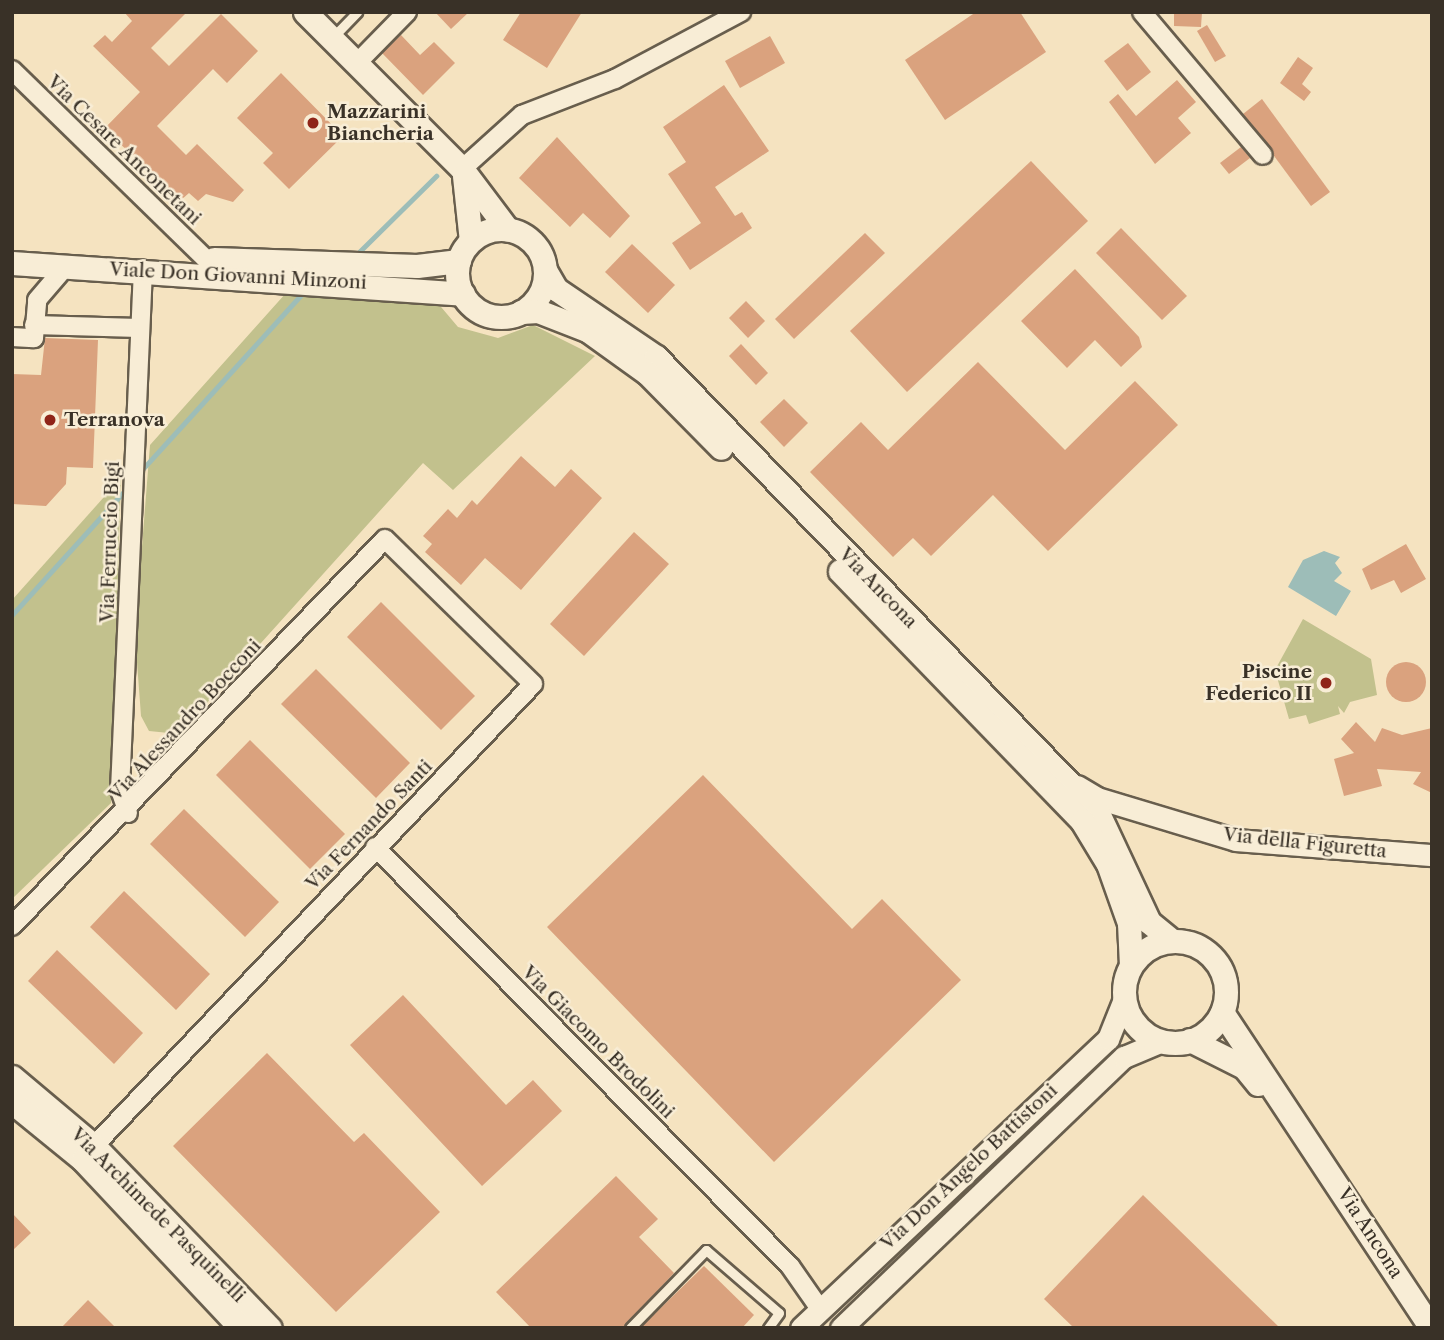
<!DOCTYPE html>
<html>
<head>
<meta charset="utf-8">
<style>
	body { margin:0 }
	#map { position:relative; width:1444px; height:1340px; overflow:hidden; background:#f5e3c0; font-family:"Libre Caslon Text",serif }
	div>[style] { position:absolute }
	.green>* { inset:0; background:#c2c18d }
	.water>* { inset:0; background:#9dbdb8 }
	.stream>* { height:4.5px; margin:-2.25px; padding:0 2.25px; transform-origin:2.25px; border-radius:2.25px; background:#9dbdb8 }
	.building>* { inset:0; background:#daa27e }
	.round { border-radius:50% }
	.roads { filter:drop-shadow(2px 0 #685e4d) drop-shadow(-2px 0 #685e4d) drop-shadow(0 2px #685e4d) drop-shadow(0 -2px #685e4d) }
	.service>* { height:9px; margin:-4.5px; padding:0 4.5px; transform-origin:4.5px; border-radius:4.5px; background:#f8edd6 }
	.minor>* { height:18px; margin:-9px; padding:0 9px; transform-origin:9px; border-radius:9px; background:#f8edd6 }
	.tertiary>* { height:21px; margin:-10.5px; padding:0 10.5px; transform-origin:10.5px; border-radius:10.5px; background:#f8edd6 }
	.secondary>* { height:23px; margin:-11.5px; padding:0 11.5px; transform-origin:11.5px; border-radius:11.5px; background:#f8edd6 }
	.secondary>.ring { margin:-11.5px; padding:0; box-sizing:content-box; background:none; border:23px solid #f8edd6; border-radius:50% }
	.dots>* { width:19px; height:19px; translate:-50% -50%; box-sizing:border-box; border:4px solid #f8edd6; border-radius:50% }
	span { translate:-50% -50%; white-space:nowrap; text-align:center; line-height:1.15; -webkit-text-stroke:5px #f8edd6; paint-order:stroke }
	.poi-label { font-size:19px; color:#393127; font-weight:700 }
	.left { translate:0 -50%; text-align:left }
	.right { translate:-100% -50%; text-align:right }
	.street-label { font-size:19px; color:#393127 }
	.frame { position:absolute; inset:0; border:14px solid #393127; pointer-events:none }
</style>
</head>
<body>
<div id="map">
	<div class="green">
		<i style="clip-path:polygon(286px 293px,436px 301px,458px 327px,498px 338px,533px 325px,595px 356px,453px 490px,423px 463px,179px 734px,149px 731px,141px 716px,135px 635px,150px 445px)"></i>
		<i style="clip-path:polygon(121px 478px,111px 803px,12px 899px,12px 600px)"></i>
		<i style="clip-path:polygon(1303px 619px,1371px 659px,1377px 695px,1350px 702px,1344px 713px,1338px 706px,1340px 714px,1309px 724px,1306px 715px,1289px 719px,1275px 670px)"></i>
	</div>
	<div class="water">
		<i style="clip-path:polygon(1324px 551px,1340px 557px,1335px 563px,1342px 573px,1334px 581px,1351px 591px,1336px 616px,1288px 587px,1303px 560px)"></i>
	</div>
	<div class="stream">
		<i style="left:355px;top:256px;width:114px;rotate:-44.6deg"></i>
		<i style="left:140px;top:472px;width:241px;rotate:-47.7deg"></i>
		<i style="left:12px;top:615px;width:173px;rotate:-47.8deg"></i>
	</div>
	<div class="building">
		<i style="clip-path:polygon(124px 12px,187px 12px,151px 48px,169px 66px,221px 14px,258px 51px,227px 83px,213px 69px,157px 126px,186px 155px,197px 144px,244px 190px,233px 202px,206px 194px,198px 201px,189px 193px,181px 200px,104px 129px,140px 92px,93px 46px,105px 35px,112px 42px,132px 21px)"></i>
		<i style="clip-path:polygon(435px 12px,469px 12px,451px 29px)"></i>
		<i style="clip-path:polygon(521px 12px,582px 12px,547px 68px,503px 40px)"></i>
		<i style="clip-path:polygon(976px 12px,1020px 12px,1046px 52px,945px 120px,905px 60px)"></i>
		<i style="clip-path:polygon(1174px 12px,1202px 12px,1201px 27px,1174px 26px)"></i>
		<i style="clip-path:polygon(1207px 25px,1226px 56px,1215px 62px,1197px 31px)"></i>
		<i style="clip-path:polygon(401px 35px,420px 55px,434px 42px,455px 63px,423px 95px,382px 53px)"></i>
		<i style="clip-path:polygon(770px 36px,785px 63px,740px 88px,725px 61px)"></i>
		<i style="clip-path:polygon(1128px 43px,1151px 72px,1127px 91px,1104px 61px)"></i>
		<i style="clip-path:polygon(1298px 57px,1313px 68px,1302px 84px,1311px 92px,1304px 101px,1280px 83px)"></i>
		<i style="clip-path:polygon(281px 73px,343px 136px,289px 189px,263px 163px,273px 153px,237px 118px)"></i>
		<i style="clip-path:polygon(1177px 80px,1196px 102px,1178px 118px,1191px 133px,1155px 164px,1109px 102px,1118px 94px,1136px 116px)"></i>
		<i style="clip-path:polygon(724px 85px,769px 151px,715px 187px,735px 216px,742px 212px,752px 228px,690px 270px,672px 243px,701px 223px,668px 174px,686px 162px,663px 127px)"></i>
		<i style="clip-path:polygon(1262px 99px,1330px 192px,1311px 206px,1243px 114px)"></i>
		<i style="clip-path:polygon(557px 137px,630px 216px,610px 238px,583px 213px,570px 227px,519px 178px)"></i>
		<i style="clip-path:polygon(1241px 147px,1250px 158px,1229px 174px,1220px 163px)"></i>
		<i style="clip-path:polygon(1031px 161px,1088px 221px,907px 392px,850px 331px)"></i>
		<i style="clip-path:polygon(1121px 228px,1187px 296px,1162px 320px,1096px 253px)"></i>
		<i style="clip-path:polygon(865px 233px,885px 253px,794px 339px,775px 319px)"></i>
		<i style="clip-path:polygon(632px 244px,675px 285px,648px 313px,605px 272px)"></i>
		<i style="clip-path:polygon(1075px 269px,1139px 337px,1142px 347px,1121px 367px,1095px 340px,1067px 368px,1021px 321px)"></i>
		<i style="clip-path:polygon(746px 301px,765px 321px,748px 338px,729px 318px)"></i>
		<i style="clip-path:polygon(45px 338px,98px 340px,93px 468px,67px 467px,66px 484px,46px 506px,12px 504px,12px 374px,41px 375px)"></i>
		<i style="clip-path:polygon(741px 344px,768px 373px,756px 385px,729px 356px)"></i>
		<i style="clip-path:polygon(978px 362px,1065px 450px,1135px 381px,1178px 425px,1048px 551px,993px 495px,931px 556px,913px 538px,893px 557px,810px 472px,861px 422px,888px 450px)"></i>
		<i style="clip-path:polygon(784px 399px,808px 423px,784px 447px,760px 422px)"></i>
		<i style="clip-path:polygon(521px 456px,555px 487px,571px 469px,602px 498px,521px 590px,485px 558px,461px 585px,425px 552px,432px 544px,423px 536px,448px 509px,457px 518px,472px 500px,477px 505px)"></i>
		<i style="clip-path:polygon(634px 532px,669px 564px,584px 656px,550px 624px)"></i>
		<i style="clip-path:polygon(1406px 544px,1426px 579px,1401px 593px,1394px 580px,1371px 590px,1362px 569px)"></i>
		<i style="clip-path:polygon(381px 602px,475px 696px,441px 730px,347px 637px)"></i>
		<i class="round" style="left:1386px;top:662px;width:40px;height:40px"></i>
		<i style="clip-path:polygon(316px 669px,410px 763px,376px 798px,281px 704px)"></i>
		<i style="clip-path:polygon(1356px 722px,1375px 742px,1382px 728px,1402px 735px,1432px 728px,1432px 793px,1413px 784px,1421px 772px,1377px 769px,1382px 786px,1344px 796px,1334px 759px,1354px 753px,1341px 739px)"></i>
		<i style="clip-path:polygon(250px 740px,345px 834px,310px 869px,216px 775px)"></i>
		<i style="clip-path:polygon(703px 775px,852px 929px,882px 899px,961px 980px,774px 1162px,547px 927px)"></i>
		<i style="clip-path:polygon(184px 809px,279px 902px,245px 937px,150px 844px)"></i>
		<i style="clip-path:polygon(124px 891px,210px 974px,176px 1010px,90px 927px)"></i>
		<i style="clip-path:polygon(57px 950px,143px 1033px,114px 1064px,28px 981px)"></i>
		<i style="clip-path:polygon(403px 995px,506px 1105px,533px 1080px,562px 1111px,482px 1186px,350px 1045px)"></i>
		<i style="clip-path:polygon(267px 1053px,354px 1142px,364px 1133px,440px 1212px,336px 1312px,173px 1146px)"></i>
		<i style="clip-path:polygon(616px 1176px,658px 1219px,639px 1237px,674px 1273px,623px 1328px,531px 1328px,496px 1292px)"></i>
		<i style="clip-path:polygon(1143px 1195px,1280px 1328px,1074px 1328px,1044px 1299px)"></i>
		<i style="clip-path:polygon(12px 1213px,31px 1233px,12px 1251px)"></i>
		<i style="clip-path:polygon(704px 1266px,754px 1315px,742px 1328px,640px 1328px)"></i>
		<i style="clip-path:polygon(88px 1300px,116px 1328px,61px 1328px)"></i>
	</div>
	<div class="roads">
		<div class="service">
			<i style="left:333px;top:37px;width:35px;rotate:-46deg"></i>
			<i style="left:630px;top:1328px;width:109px;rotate:-45.7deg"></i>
			<i style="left:706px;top:1250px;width:96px;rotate:40.8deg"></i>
			<i style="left:779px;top:1313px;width:19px;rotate:126deg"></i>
		</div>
		<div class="minor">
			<i style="left:1142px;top:12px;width:187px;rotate:49.8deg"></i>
			<i style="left:356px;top:64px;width:73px;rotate:-45.6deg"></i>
			<i style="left:12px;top:70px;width:271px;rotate:44.3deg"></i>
			<i style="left:462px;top:169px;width:81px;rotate:-42deg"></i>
			<i style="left:522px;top:115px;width:100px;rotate:-21.2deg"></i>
			<i style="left:615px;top:79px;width:143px;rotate:-28deg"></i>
			<i style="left:34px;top:325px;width:105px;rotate:1.6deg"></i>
			<i style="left:12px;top:337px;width:22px;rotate:3deg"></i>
			<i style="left:34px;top:338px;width:38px;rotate:-85deg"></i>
			<i style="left:37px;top:300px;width:45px;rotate:-49.5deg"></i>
			<i style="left:128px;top:813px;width:24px;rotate:-109deg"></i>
			<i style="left:120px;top:790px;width:521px;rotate:-87.47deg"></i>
			<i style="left:375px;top:847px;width:590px;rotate:45.27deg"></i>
			<i style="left:790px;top:1266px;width:52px;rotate:55.1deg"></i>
			<i style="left:12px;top:926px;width:537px;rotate:-46.06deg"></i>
			<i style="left:385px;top:539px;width:207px;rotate:44.4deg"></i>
			<i style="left:533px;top:684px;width:637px;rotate:133.54deg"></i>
		</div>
		<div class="tertiary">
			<i style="left:1077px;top:786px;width:23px;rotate:31deg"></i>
			<i style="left:1097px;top:798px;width:145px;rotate:16.8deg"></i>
			<i style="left:1236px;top:840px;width:197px;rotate:4.4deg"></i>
			<i style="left:801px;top:1328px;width:422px;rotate:-43.3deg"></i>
			<i style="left:1108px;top:1039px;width:43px;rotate:-68.2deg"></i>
			<i style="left:841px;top:1328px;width:392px;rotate:-43.8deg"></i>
			<i style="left:1124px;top:1057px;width:41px;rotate:-22.8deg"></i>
		</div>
		<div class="secondary">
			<i style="left:305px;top:12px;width:222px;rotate:45deg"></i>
			<i style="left:462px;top:169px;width:76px;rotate:53deg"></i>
			<i style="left:464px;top:176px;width:65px;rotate:83.9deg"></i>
			<i class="ring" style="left:457px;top:229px;width:65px;height:65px"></i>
			<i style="left:214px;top:259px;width:203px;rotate:2deg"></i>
			<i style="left:417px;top:266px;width:42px;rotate:-6.8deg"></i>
			<i style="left:12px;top:263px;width:452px;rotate:3.9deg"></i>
			<i style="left:545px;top:270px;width:22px;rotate:60deg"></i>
			<i style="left:556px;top:289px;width:121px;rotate:34.2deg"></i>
			<i style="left:656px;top:357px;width:635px;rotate:45.89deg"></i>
			<i style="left:1098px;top:813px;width:120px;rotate:64.9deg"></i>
			<i style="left:1149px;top:922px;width:28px;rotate:39deg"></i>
			<i style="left:521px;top:312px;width:17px;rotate:-3deg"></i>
			<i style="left:538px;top:311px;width:53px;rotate:21.2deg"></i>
			<i style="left:587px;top:330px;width:74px;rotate:35.6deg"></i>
			<i style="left:647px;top:373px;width:105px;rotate:45.4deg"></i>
			<i style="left:840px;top:571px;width:348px;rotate:45.9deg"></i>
			<i style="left:1082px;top:821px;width:50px;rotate:58.8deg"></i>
			<i style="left:1108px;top:864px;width:63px;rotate:70.4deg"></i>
			<i style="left:1129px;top:923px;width:42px;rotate:87.3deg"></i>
			<i class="ring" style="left:1124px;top:941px;width:79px;height:79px"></i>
			<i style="left:1222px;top:1012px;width:379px;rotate:56.5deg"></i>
			<i style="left:1190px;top:1040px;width:60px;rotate:26.6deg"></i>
			<i style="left:1244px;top:1067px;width:22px;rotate:51deg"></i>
			<i style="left:12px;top:1077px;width:107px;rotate:40.1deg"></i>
			<i style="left:94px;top:1146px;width:253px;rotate:46deg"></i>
			<i style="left:12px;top:1102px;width:92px;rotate:39.2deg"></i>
			<i style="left:83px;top:1160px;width:231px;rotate:46.8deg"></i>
		</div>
	</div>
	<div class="dots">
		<i style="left:313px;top:123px;background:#8f2418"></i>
		<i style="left:50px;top:420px;background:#8f2418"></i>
		<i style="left:1326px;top:683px;background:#8f2418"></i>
	</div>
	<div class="poi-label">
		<span class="left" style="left:327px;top:123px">Mazzarini<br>Biancheria</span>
		<span class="left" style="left:64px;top:420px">Terranova</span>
		<span class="right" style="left:1312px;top:683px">Piscine<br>Federico II</span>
	</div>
	<div class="street-label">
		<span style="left:124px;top:150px;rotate:44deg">Via Cesare Anconetani</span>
		<span style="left:238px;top:276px;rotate:3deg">Viale Don Giovanni Minzoni</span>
		<span style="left:110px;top:542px;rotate:-88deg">Via Ferruccio Bigi</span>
		<span style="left:878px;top:588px;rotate:46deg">Via Ancona</span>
		<span style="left:185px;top:720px;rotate:-47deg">Via Alessandro Bocconi</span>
		<span style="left:369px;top:825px;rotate:-46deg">Via Fernando Santi</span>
		<span style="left:1305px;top:843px;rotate:6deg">Via della Figuretta</span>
		<span style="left:598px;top:1042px;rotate:45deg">Via Giacomo Brodolini</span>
		<span style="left:969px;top:1167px;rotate:-43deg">Via Don Angelo Battistoni</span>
		<span style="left:158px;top:1215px;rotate:45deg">Via Archimede Pasquinelli</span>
		<span style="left:1370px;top:1233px;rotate:57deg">Via Ancona</span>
	</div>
	<div class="frame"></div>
</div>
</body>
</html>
